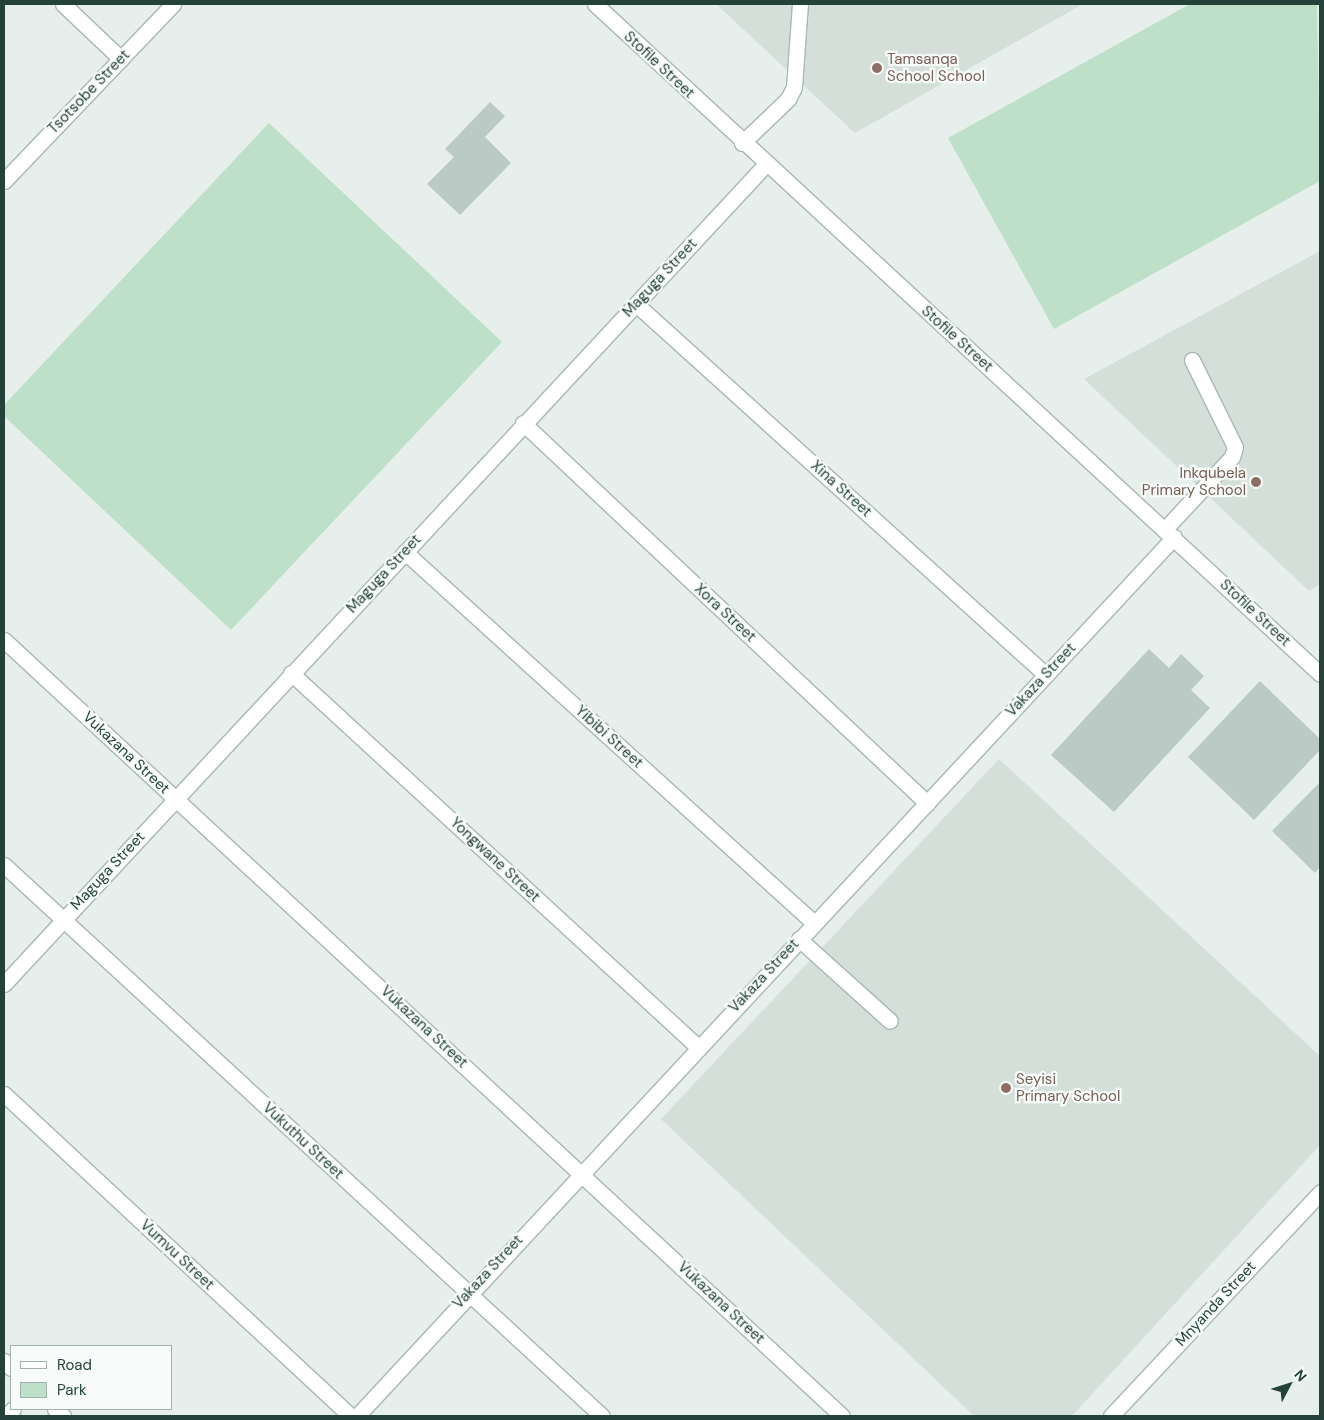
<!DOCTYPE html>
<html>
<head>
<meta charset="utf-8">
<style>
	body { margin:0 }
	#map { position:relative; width:1324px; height:1420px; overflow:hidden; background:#e6efeb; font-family:"DM Sans",sans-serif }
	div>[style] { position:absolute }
	.built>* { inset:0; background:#d4dfda }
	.green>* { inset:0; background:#bfe0c8 }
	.building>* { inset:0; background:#bbcac4 }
	.roads { filter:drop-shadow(1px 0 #a8b8b2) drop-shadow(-1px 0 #a8b8b2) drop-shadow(0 1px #a8b8b2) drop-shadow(0 -1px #a8b8b2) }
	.minor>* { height:15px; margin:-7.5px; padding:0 7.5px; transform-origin:7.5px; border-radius:7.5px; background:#fff }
	.dots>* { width:14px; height:14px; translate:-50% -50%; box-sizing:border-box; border:2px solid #f7fbf9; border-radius:50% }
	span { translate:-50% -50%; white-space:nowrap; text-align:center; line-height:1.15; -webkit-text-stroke:4.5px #f7fbf9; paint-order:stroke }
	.education-label { font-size:15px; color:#785e54 }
	.left { translate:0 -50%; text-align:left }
	.right { translate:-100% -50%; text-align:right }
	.street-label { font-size:15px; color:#24423a }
	.frame { position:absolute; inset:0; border:5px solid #24423a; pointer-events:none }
	.legend { position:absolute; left:10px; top:1345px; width:162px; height:65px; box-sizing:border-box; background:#f7fbf9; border:1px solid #a3b1ad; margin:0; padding:6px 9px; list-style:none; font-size:15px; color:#24423a }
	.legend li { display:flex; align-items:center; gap:10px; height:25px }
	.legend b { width:25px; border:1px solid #a3b1ad }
	.north { position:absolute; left:1264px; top:1360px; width:50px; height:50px; -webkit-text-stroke:4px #f7fbf9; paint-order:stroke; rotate:50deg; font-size:14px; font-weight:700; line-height:20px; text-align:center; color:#24423a }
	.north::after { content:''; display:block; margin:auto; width:18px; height:22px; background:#24423a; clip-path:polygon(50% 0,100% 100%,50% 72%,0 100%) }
</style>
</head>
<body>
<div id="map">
	<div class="built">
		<i style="clip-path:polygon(716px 4px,1083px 4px,855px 133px)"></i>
		<i style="clip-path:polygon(1320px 251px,1320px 584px,1309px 591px,1084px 379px)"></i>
		<i style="clip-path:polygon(999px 759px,1320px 1056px,1320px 1145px,1072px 1416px,974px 1416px,661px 1119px)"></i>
	</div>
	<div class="green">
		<i style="clip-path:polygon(1190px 4px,1317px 4px,1320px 181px,1054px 329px,948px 138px)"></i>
		<i style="clip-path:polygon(269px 123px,502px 342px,231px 630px,4px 416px,4px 405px)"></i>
	</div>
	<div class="building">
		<i style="clip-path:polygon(490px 102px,505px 116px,485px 137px,511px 163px,460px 215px,427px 184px,454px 157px,445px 149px)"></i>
		<i style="clip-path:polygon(1149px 649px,1169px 668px,1181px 654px,1204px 676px,1191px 690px,1210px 708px,1114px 812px,1051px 755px)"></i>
		<i style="clip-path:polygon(1260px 681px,1320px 739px,1320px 750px,1254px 820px,1188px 757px)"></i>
		<i style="clip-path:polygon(1320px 782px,1320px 867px,1315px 873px,1272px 831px)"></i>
	</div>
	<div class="roads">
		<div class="minor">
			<i style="left:63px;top:4px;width:80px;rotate:43.5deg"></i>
			<i style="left:595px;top:4px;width:987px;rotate:42.74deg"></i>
			<i style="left:742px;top:143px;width:64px;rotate:-43.7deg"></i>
			<i style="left:788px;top:99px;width:13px;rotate:-63deg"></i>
			<i style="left:794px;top:87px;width:83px;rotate:-85.9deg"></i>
			<i style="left:4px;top:181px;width:245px;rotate:-46.3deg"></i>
			<i style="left:636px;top:304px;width:553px;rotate:42.14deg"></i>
			<i style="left:523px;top:423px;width:555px;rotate:43.25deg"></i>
			<i style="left:1165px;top:529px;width:98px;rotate:-47.1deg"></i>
			<i style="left:1232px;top:457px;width:10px;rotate:-73deg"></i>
			<i style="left:1235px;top:447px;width:97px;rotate:-116.3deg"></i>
			<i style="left:405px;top:552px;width:552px;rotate:42.21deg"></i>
			<i style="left:4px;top:640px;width:1142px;rotate:42.8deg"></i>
			<i style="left:291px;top:673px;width:553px;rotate:42.58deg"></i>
			<i style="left:4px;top:865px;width:813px;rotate:42.66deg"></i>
			<i style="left:799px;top:939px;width:122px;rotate:42deg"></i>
			<i style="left:4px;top:984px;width:1118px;rotate:-47.1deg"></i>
			<i style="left:4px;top:1094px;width:473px;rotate:42.9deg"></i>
			<i style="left:4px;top:1361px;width:10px;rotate:45deg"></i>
			<i style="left:55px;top:1409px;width:11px;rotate:41deg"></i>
			<i style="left:6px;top:1416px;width:10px;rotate:-45deg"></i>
			<i style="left:357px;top:1416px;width:1200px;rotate:-47.09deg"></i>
			<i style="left:1111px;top:1416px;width:306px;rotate:-46.9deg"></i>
		</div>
	</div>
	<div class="dots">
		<i style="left:877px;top:68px;background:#8d6e63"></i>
		<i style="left:1256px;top:482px;background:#8d6e63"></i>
		<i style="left:1006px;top:1088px;background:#8d6e63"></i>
	</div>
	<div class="education-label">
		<span class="left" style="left:887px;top:68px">Tamsanqa<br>School School</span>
		<span class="right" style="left:1246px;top:482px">Inkqubela<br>Primary School</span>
		<span class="left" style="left:1016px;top:1088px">Seyisi<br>Primary School</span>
	</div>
	<div class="street-label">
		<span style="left:659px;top:65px;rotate:43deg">Stofile Street</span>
		<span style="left:89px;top:92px;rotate:-46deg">Tsotsobe Street</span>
		<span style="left:660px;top:278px;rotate:-47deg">Maguga Street</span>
		<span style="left:957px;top:339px;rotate:42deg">Stofile Street</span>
		<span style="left:841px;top:489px;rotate:42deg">Xina Street</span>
		<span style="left:384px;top:574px;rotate:-47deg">Maguga Street</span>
		<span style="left:725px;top:613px;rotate:43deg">Xora Street</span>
		<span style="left:1255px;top:613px;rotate:43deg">Stofile Street</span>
		<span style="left:1041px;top:680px;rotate:-47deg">Vakaza Street</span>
		<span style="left:609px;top:737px;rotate:42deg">Yibibi Street</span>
		<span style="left:126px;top:753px;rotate:43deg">Vukazana Street</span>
		<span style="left:495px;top:860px;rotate:43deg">Yongwane Street</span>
		<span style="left:108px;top:871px;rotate:-47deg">Maguga Street</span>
		<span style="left:764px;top:976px;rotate:-47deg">Vakaza Street</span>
		<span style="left:424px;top:1027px;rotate:43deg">Vukazana Street</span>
		<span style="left:303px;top:1141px;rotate:43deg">Vukuthu Street</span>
		<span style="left:177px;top:1255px;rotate:43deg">Vumvu Street</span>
		<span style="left:488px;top:1272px;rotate:-47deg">Vakaza Street</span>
		<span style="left:721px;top:1303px;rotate:43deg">Vukazana Street</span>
		<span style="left:1216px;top:1304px;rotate:-47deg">Mnyanda Street</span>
	</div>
	<div class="frame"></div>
	<ul class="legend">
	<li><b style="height:6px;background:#fff"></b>Road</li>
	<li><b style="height:14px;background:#bfe0c8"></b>Park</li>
	</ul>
	<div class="north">N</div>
</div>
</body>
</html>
